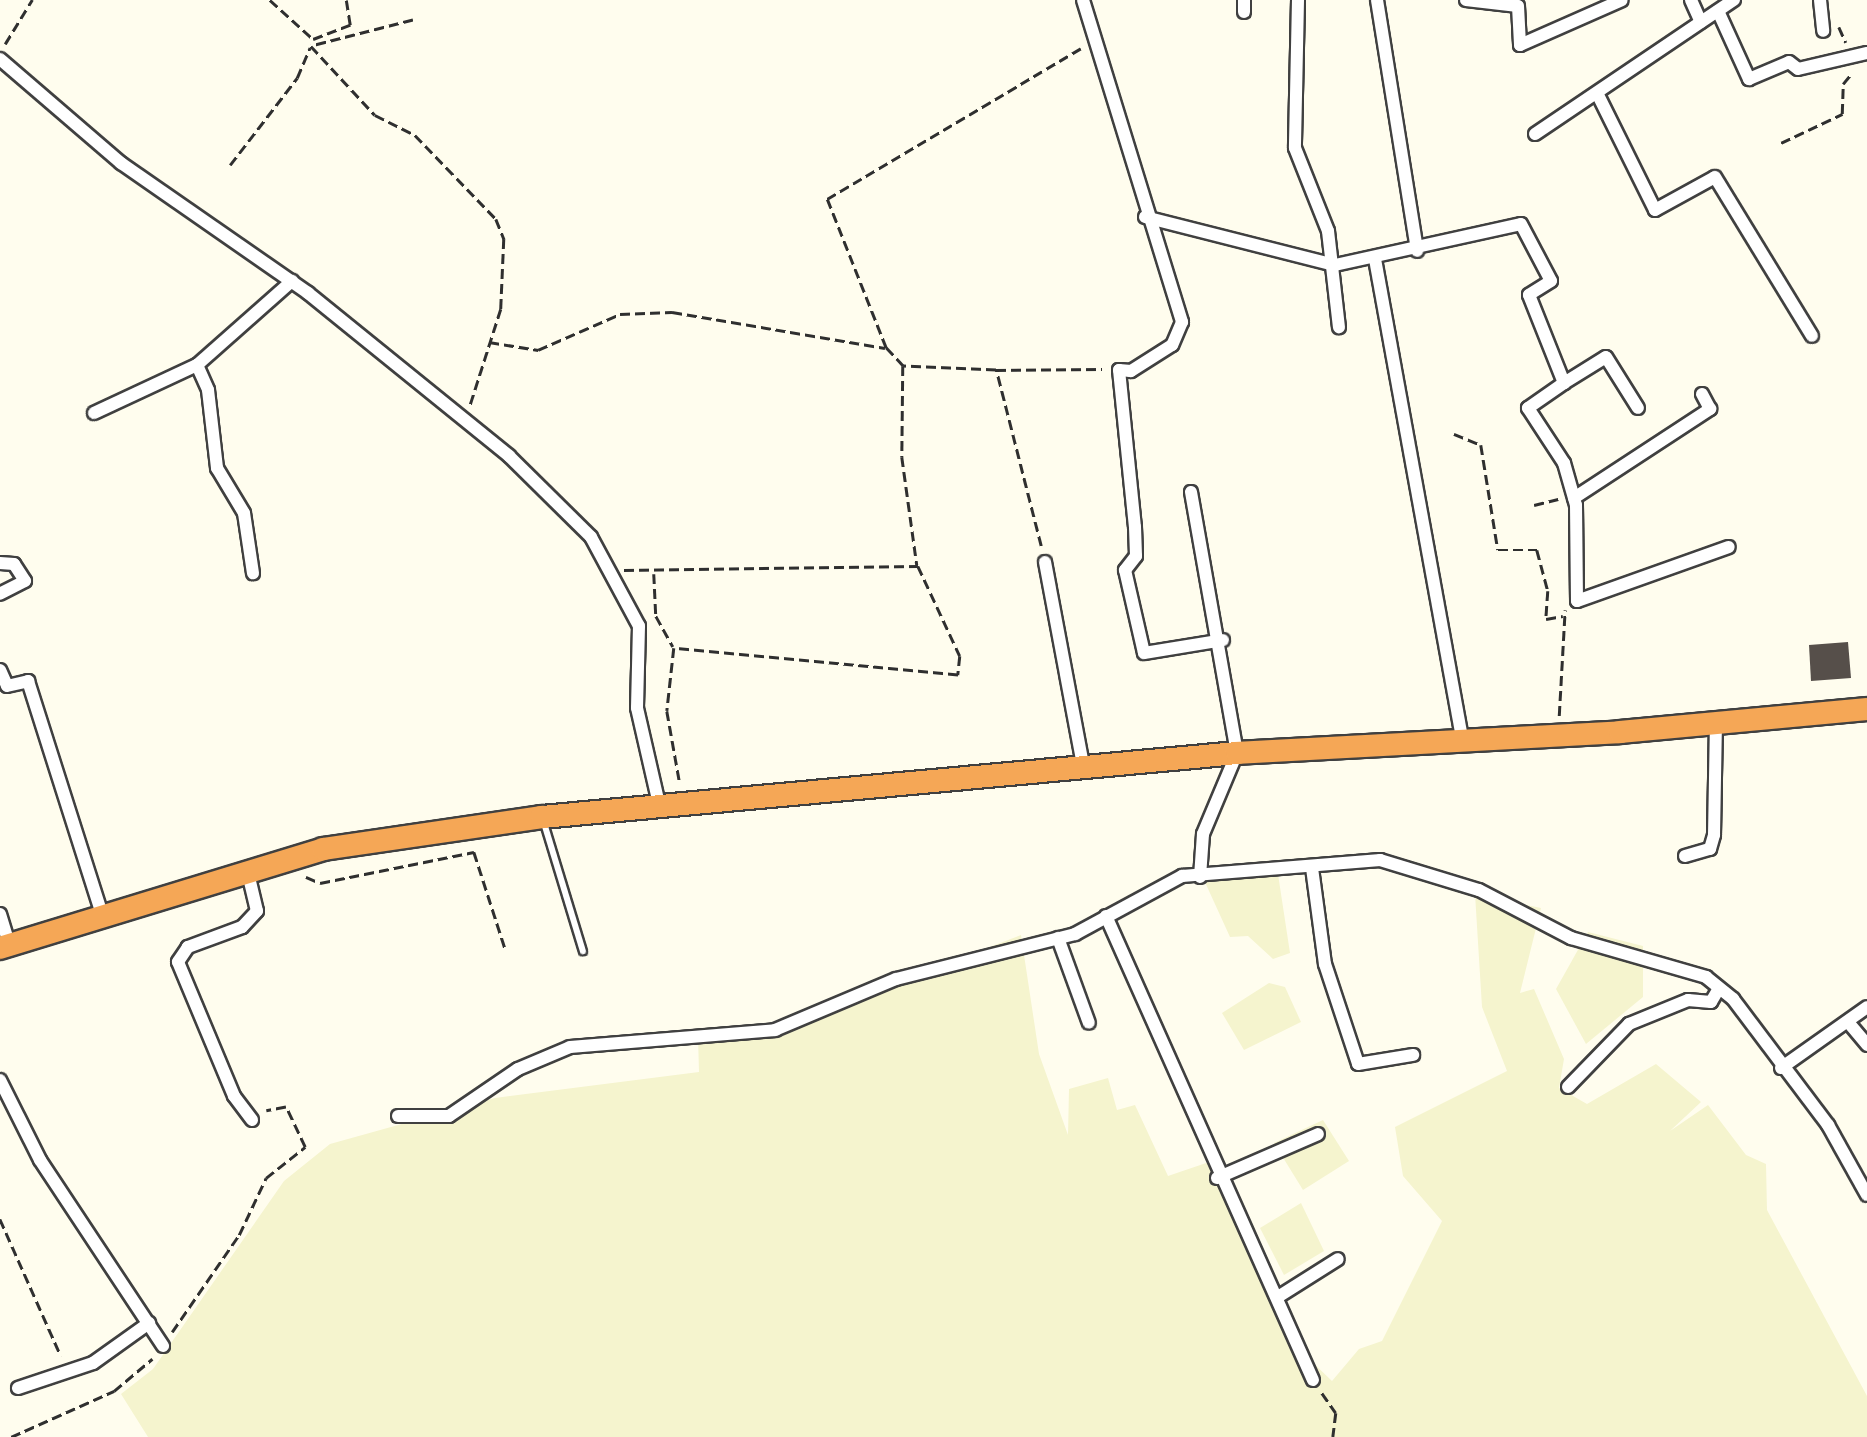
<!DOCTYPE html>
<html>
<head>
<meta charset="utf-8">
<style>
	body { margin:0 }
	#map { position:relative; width:1867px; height:1437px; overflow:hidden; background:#fffdee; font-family:"Zilla Slab",serif }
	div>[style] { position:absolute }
	.farmland>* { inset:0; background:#f5f4ce }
	.building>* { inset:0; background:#564f4a }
	.path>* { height:2.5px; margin-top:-1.25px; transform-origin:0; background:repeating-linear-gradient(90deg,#2f2f2f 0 10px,transparent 0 15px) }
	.roads { filter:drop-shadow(2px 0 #404040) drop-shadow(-2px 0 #404040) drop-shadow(0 2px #404040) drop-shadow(0 -2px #404040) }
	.lane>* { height:6px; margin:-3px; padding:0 3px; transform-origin:3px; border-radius:3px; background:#fff }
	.street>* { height:12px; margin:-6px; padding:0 6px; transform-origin:6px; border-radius:6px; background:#fff }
	.highway>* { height:22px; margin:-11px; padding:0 11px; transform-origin:11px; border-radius:11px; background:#f5a756 }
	span { translate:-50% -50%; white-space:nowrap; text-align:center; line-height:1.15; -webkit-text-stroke:10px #fff; paint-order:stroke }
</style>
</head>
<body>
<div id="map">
	<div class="farmland">
		<i style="clip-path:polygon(1276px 861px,1290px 953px,1273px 959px,1248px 936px,1230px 937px,1199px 869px)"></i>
		<i style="clip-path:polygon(1475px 894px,1541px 908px,1520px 993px,1534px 989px,1564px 1059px,1559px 1088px,1587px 1104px,1656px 1064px,1701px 1102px,1670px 1131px,1708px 1105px,1746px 1155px,1766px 1164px,1767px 1210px,1867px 1396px,1867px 1437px,148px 1437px,121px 1394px,153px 1369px,284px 1181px,330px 1144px,495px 1098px,699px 1072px,698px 1037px,808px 1016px,1021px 935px,1039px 1054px,1068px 1135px,1069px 1089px,1108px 1078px,1117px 1110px,1135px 1105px,1168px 1176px,1212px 1161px,1309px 1359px,1332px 1381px,1359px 1349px,1382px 1341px,1442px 1221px,1403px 1176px,1395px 1127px,1507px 1071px,1482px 1007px)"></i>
		<i style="clip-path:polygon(1588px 932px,1643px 946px,1643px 997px,1586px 1044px,1556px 989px)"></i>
		<i style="clip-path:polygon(1269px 983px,1285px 987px,1301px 1022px,1244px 1050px,1222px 1013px)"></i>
		<i style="clip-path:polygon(1323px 1120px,1349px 1161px,1303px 1190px,1274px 1143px)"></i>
		<i style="clip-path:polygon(1301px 1203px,1324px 1251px,1284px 1275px,1260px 1228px)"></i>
	</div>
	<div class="building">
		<i style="clip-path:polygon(1848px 642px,1851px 678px,1811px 681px,1809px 645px)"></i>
	</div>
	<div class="path">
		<i style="left:270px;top:0;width:58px;rotate:42.2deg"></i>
		<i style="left:313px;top:39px;width:40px;rotate:-21deg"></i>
		<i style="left:350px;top:25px;width:25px;rotate:-99deg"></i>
		<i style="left:413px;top:20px;width:105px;rotate:165.7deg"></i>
		<i style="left:311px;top:46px;width:94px;rotate:47.2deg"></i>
		<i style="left:375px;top:115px;width:45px;rotate:26.6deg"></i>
		<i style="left:415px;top:135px;width:117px;rotate:46deg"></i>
		<i style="left:496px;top:219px;width:22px;rotate:68deg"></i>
		<i style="left:504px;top:239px;width:70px;rotate:92.5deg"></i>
		<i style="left:501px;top:309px;width:102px;rotate:107.7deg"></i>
		<i style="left:1839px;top:27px;width:17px;rotate:66deg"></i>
		<i style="left:5px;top:44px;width:52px;rotate:-58.5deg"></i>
		<i style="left:1781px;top:143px;width:68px;rotate:-25.4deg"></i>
		<i style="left:1842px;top:114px;width:30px;rotate:-88deg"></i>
		<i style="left:1843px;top:84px;width:14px;rotate:-51deg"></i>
		<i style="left:230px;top:165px;width:110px;rotate:-52.4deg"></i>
		<i style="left:297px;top:78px;width:33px;rotate:-67deg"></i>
		<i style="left:489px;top:342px;width:50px;rotate:9.3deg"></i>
		<i style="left:538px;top:350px;width:90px;rotate:-23.7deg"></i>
		<i style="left:620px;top:314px;width:52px;rotate:-2.2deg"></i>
		<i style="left:672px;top:312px;width:216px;rotate:9.6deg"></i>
		<i style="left:903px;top:366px;width:91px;rotate:90.6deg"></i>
		<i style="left:902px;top:457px;width:109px;rotate:82.1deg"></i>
		<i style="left:996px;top:370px;width:106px;rotate:-0.5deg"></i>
		<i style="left:1454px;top:434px;width:29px;rotate:22deg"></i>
		<i style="left:1481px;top:445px;width:106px;rotate:80.8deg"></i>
		<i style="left:1498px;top:550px;width:39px"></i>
		<i style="left:1537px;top:550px;width:42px;rotate:75deg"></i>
		<i style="left:1548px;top:591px;width:28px;rotate:94deg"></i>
		<i style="left:1546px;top:619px;width:17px;rotate:-10deg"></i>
		<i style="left:1534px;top:505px;width:25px;rotate:-14deg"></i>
		<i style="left:1041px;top:546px;width:182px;rotate:-104.3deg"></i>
		<i style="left:996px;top:370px;width:93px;rotate:-177.5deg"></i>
		<i style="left:903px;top:366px;width:25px;rotate:-133deg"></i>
		<i style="left:886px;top:348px;width:160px;rotate:-111.6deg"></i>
		<i style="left:827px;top:199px;width:295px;rotate:-30.7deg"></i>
		<i style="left:624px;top:570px;width:294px;rotate:-0.8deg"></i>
		<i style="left:918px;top:566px;width:99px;rotate:65deg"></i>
		<i style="left:960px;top:656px;width:19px;rotate:96deg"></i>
		<i style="left:958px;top:675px;width:285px;rotate:-174.6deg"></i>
		<i style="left:674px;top:648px;width:63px;rotate:96.3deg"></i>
		<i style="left:667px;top:711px;width:74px;rotate:79.9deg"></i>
		<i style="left:654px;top:574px;width:42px;rotate:87.3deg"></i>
		<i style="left:656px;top:616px;width:35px;rotate:61deg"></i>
		<i style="left:1559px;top:716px;width:106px;rotate:-86.8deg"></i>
		<i style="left:306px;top:877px;width:15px;rotate:23deg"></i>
		<i style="left:320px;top:883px;width:157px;rotate:-11.4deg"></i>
		<i style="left:474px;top:852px;width:101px;rotate:72.1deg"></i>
		<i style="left:0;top:1219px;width:150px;rotate:66deg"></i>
		<i style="left:172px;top:1332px;width:118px;rotate:-55.4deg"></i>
		<i style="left:239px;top:1235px;width:63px;rotate:-64.7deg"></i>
		<i style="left:266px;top:1178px;width:50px;rotate:-38.5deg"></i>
		<i style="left:305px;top:1147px;width:44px;rotate:-115.4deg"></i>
		<i style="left:286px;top:1107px;width:20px;rotate:169deg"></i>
		<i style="left:1322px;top:1393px;width:24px;rotate:55deg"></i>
		<i style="left:1336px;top:1413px;width:24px;rotate:97deg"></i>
		<i style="left:11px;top:1437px;width:113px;rotate:-24.1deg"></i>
		<i style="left:114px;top:1391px;width:50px;rotate:-40.1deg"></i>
	</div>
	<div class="roads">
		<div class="lane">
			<i style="left:544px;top:823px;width:134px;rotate:73.1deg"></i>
		</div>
		<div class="street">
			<i style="left:1083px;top:0;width:337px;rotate:72.9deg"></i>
			<i style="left:1182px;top:322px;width:25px;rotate:113deg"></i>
			<i style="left:1172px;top:345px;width:49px;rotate:147.6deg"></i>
			<i style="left:1131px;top:371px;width:12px;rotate:-175deg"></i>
			<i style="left:1119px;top:370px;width:158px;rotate:84.2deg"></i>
			<i style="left:1135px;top:527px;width:29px;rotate:88deg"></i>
			<i style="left:1136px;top:556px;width:18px;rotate:128deg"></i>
			<i style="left:1125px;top:570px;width:85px;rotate:77.1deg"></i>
			<i style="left:1144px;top:653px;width:80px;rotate:-9.3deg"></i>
			<i style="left:1298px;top:0;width:148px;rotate:91.2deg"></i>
			<i style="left:1295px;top:148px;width:89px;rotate:68.3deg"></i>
			<i style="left:1328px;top:231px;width:97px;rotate:83.5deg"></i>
			<i style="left:1377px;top:0;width:254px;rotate:80.9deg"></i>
			<i style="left:1466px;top:0;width:52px;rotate:6.6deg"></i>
			<i style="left:1518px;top:6px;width:39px;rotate:87deg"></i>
			<i style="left:1520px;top:45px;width:111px;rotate:-23.8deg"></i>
			<i style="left:1691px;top:0;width:24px;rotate:66deg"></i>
			<i style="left:1820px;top:0;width:31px;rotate:84deg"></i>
			<i style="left:1718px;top:11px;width:75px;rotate:65.5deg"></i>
			<i style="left:1749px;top:79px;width:43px;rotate:-23deg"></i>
			<i style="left:1789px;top:62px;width:11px;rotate:38deg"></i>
			<i style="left:1798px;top:69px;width:71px;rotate:-13.1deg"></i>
			<i style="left:1244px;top:12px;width:12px;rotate:-90deg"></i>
			<i style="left:0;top:59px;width:160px;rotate:40.7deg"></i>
			<i style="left:121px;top:163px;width:228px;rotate:34.8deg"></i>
			<i style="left:308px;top:293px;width:259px;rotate:39deg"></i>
			<i style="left:509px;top:456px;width:115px;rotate:44.6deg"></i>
			<i style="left:591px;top:537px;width:101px;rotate:61.7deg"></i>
			<i style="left:639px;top:626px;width:82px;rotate:91.4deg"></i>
			<i style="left:637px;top:708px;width:98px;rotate:77.1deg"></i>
			<i style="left:1599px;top:97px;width:126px;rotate:63.6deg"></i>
			<i style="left:1655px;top:210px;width:68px;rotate:-28.8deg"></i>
			<i style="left:1715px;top:177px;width:186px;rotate:58.6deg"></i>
			<i style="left:1535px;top:134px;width:240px;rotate:-34deg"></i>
			<i style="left:1145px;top:217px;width:196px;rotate:14.2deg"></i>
			<i style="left:1335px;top:265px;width:190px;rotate:-12.4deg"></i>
			<i style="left:1521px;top:224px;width:64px;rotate:62.2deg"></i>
			<i style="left:1551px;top:281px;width:26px;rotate:148deg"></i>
			<i style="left:1529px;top:295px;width:95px;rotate:68.3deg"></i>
			<i style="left:1564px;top:383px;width:44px;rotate:145.2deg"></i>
			<i style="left:1528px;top:408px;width:66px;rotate:56.8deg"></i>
			<i style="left:1564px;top:463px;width:44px;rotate:74.1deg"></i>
			<i style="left:1576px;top:505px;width:96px;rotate:89.4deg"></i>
			<i style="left:1577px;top:601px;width:161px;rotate:-19.6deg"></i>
			<i style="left:1375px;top:259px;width:490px;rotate:79.7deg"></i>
			<i style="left:197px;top:365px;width:27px;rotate:66deg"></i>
			<i style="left:208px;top:390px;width:79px;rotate:83.4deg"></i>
			<i style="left:217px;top:468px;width:52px;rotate:59deg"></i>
			<i style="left:244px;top:513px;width:61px;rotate:81.5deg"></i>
			<i style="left:1564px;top:383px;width:49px;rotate:-31.8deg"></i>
			<i style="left:1606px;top:357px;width:60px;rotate:57.9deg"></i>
			<i style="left:94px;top:413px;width:114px;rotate:-25deg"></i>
			<i style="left:197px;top:365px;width:127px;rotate:-41.5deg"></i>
			<i style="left:1191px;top:492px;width:265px;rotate:80deg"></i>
			<i style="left:1237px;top:753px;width:88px;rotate:112.8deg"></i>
			<i style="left:1203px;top:834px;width:43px;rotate:94deg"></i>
			<i style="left:1574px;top:498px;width:163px;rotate:-33.2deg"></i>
			<i style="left:1710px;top:409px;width:17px;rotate:-118deg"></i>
			<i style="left:1045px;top:562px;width:208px;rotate:79.4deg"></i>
			<i style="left:0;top:563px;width:14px;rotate:4deg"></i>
			<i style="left:14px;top:564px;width:20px;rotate:57deg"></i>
			<i style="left:25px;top:581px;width:28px;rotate:153deg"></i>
			<i style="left:0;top:670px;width:17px;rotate:66deg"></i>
			<i style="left:7px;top:686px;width:22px;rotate:-13deg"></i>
			<i style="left:28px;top:681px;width:244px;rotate:72.4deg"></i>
			<i style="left:1685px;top:856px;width:26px;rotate:-16deg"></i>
			<i style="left:1710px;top:849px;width:15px;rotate:-74deg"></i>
			<i style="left:1714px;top:835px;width:111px;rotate:-89deg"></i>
			<i style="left:1312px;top:868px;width:97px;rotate:82.3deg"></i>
			<i style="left:1325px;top:964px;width:105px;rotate:71.7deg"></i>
			<i style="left:1358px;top:1064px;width:56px;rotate:-9.3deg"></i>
			<i style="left:247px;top:869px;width:43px;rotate:76.6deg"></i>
			<i style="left:257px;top:911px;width:22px;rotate:133deg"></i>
			<i style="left:242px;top:927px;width:58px;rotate:159.7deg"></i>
			<i style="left:188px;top:947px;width:18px;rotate:124deg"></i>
			<i style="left:178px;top:962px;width:145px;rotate:67.3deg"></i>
			<i style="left:234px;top:1096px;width:30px;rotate:53deg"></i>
			<i style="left:0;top:914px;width:31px;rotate:73deg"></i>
			<i style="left:1106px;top:916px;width:508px;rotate:65.96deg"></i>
			<i style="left:1058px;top:938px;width:90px;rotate:70deg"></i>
			<i style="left:1848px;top:1022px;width:30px;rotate:50deg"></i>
			<i style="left:1781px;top:1068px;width:105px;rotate:-35.3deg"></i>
			<i style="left:0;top:1080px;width:89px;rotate:63.4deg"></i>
			<i style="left:40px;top:1160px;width:223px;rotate:56.5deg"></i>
			<i style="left:1568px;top:1087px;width:88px;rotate:-45.9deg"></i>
			<i style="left:1629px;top:1024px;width:64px;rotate:-22.1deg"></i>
			<i style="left:1688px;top:1000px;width:23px;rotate:5deg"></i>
			<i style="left:1711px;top:1002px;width:16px;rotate:-60deg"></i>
			<i style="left:398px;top:1116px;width:51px"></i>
			<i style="left:449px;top:1116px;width:83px;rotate:-34.3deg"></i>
			<i style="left:518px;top:1069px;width:56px;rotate:-22.9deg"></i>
			<i style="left:570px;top:1047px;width:206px;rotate:-4.7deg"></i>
			<i style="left:775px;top:1030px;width:131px;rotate:-22.9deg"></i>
			<i style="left:896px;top:979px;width:185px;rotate:-14.1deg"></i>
			<i style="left:1075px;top:934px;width:122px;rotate:-28.5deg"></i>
			<i style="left:1182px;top:876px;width:199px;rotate:-4.6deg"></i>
			<i style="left:1380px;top:860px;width:103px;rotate:16.9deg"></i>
			<i style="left:1479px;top:890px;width:104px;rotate:27.6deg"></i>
			<i style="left:1571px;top:938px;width:141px;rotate:16.1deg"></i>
			<i style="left:1706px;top:977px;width:35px;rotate:39deg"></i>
			<i style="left:1733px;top:999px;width:158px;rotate:53deg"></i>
			<i style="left:1828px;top:1125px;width:80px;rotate:60.9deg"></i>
			<i style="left:1217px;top:1178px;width:110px;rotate:-23.5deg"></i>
			<i style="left:1281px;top:1295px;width:67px;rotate:-32.3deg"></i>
			<i style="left:18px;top:1388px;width:79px;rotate:-18.4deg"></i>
			<i style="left:93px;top:1363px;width:69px;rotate:-35.5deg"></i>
		</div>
		<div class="highway">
			<i style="left:0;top:948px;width:338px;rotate:-17deg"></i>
			<i style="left:323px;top:849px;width:221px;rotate:-8.3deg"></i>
			<i style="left:542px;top:817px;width:698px;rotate:-5.26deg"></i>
			<i style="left:1237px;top:753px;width:384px;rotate:-3.1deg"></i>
			<i style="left:1620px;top:732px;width:248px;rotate:-5.3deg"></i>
		</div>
	</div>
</div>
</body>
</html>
